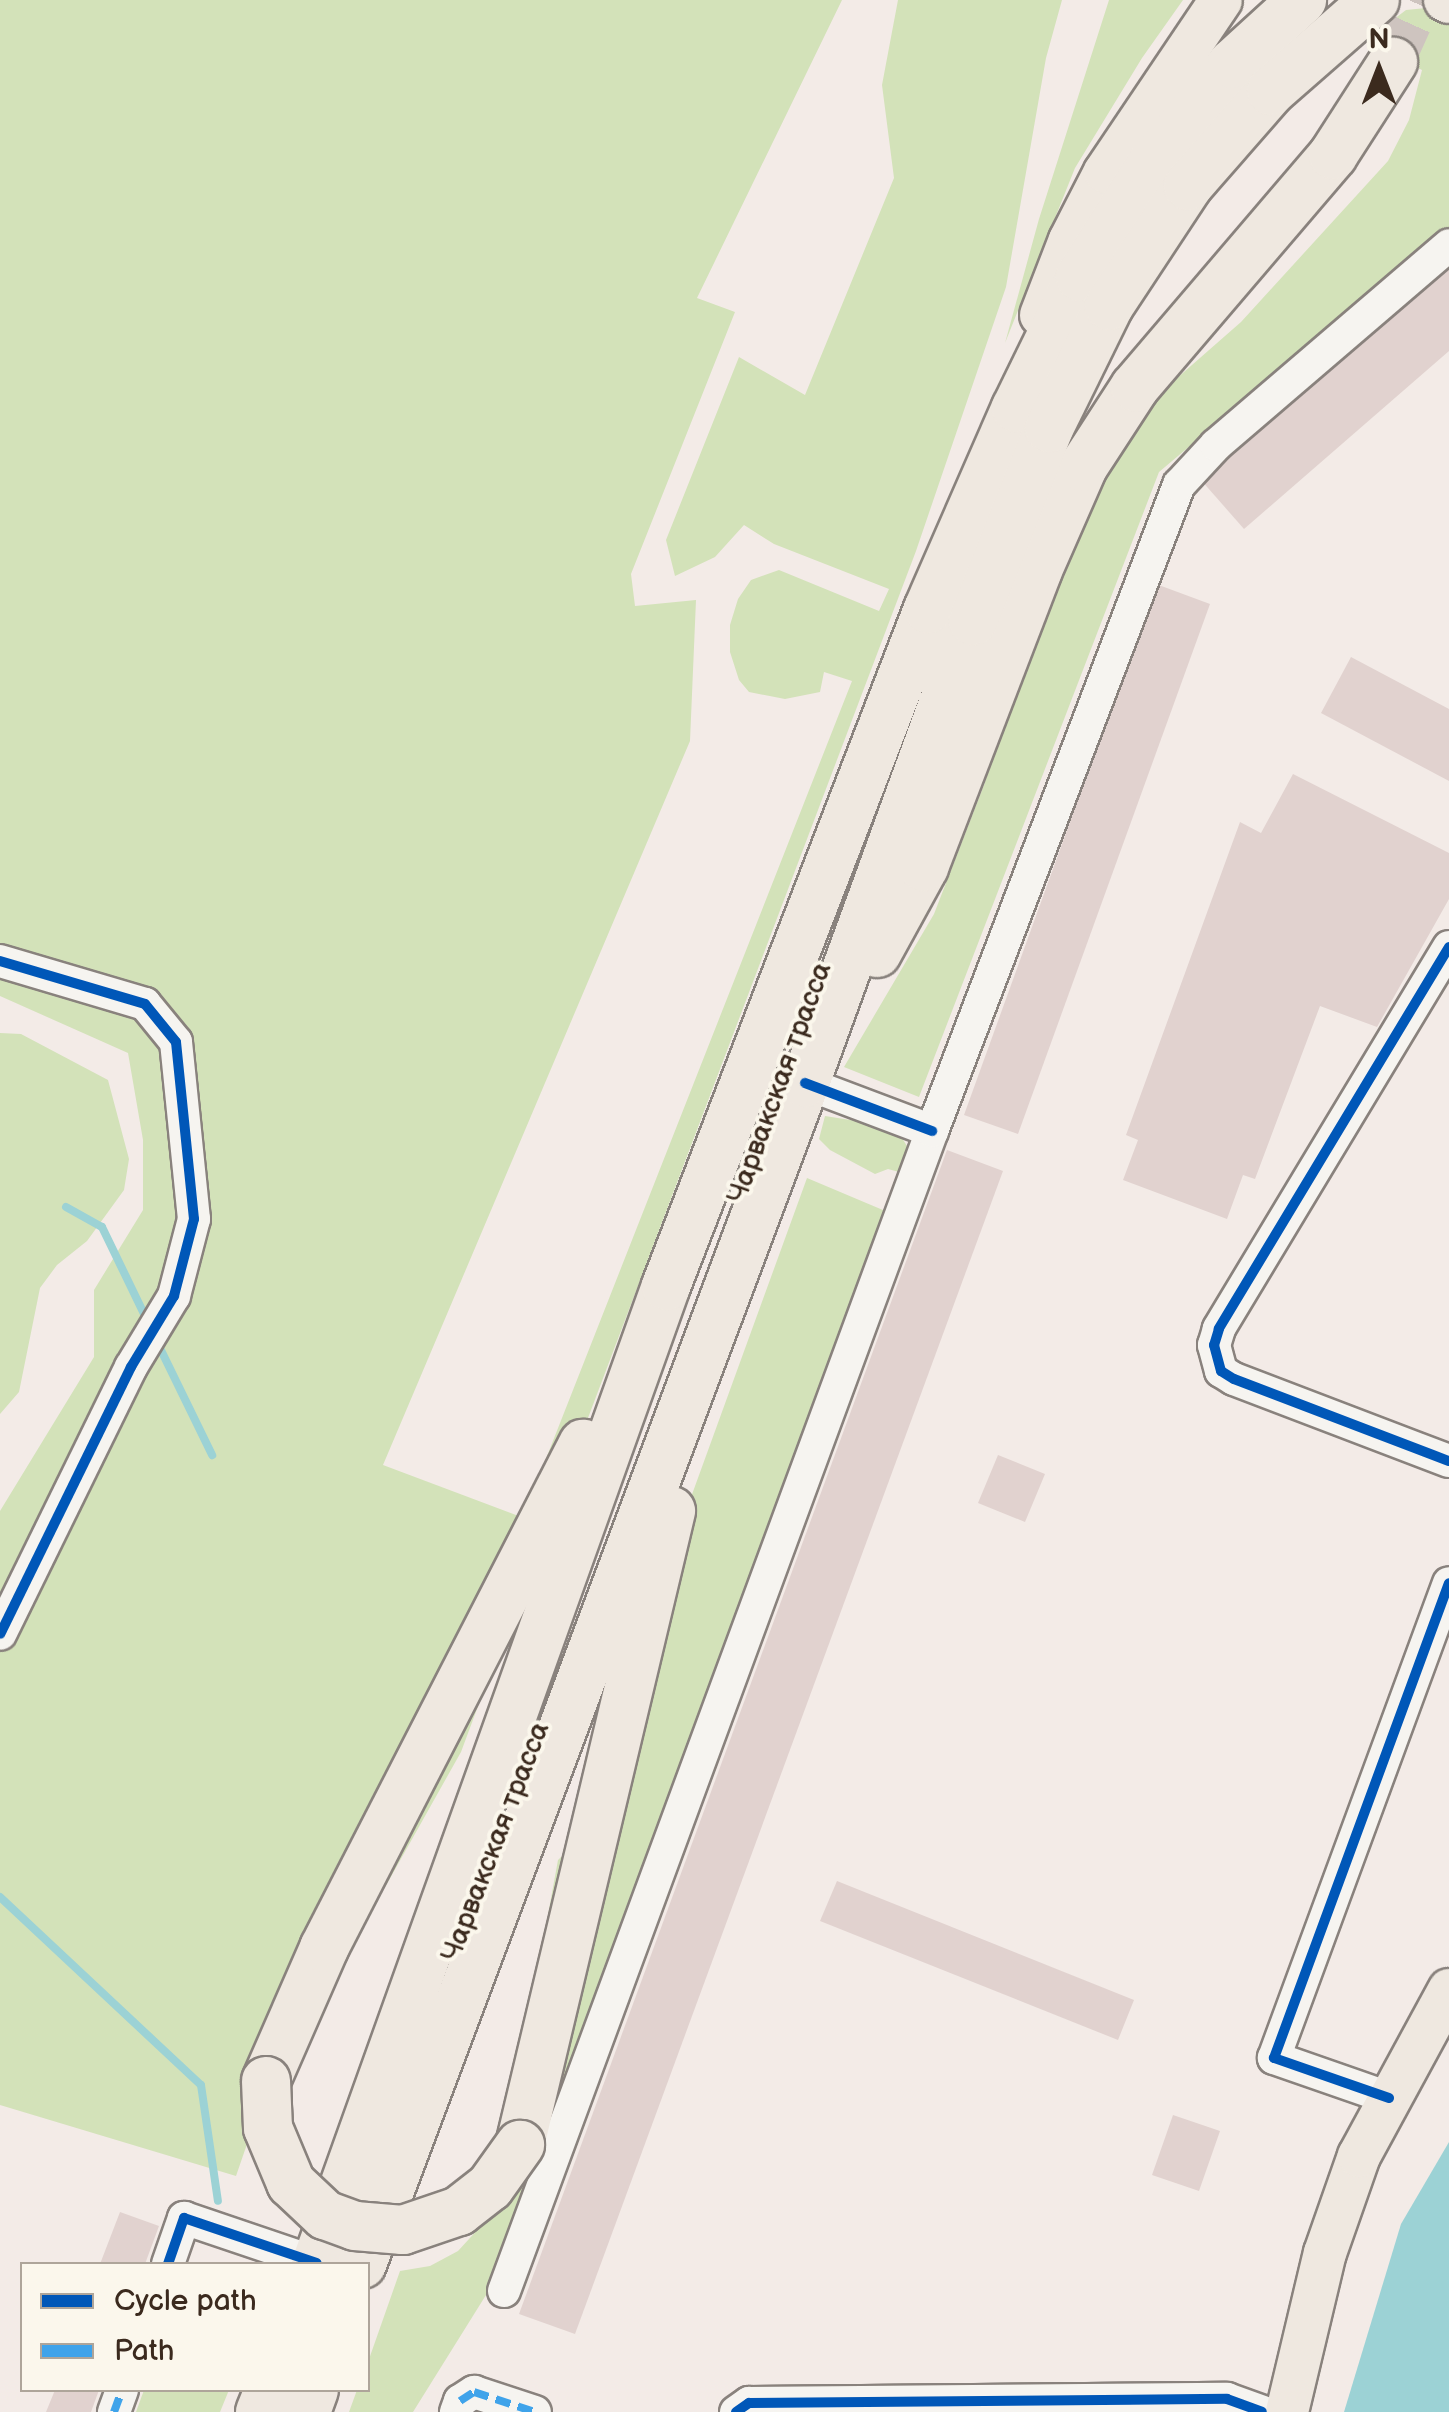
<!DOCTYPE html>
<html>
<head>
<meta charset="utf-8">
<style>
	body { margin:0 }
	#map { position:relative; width:1449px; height:2412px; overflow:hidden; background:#f3ebe7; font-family:"Balsamiq Sans",sans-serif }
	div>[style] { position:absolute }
	.green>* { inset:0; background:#d3e2b9 }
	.water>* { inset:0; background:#9cd2d5 }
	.stream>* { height:8px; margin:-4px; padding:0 4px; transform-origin:4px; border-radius:4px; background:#9cd2d5 }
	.building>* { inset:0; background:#e1d2cf }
	.major-tunnel>* { height:42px; margin-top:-21px; transform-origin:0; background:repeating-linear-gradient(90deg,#cec4bf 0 42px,transparent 0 63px) }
	.roads { filter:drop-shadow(2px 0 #89827d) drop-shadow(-2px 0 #89827d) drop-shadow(0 2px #89827d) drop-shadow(0 -2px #89827d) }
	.minor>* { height:32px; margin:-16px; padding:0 16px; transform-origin:16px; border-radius:16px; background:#f6f4f0 }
	.major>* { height:42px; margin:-21px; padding:0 21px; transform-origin:21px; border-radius:21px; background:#efe8e0 }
	.highway>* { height:48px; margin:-24px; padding:0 24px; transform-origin:24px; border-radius:24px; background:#efe8e0 }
	.bridges { filter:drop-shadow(2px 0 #89827d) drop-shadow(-2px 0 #89827d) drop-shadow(0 2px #89827d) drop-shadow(0 -2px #89827d) }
	.highway-bridge>* { height:48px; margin:-24px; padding:0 24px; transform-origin:24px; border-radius:24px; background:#efe8e0 }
	.quiet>* { height:8px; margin-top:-4px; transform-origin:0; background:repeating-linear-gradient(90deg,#3fa3ea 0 15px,transparent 0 23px) }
	.cycleway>* { height:10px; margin:-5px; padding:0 5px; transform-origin:5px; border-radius:5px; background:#0057b8 }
	span { translate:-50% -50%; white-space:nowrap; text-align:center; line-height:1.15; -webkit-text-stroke:8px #fbf7ec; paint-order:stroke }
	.street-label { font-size:28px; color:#3b2a1e }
	.legend { position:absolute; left:20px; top:2262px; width:350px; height:130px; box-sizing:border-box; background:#fbf7ec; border:2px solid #aea59a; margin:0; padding:12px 18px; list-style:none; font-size:30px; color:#3b2a1e }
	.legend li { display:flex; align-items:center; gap:20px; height:50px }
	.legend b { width:50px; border:2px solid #aea59a }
	.north { position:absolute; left:1329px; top:20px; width:100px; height:100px; -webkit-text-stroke:8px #fbf7ec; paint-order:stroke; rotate:0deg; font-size:28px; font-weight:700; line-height:40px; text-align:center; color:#3b2a1e }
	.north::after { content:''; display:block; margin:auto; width:35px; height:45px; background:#3b2a1e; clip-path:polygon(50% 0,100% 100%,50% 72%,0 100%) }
</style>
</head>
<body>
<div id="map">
	<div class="green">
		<i style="clip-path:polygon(0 0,842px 0,697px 298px,735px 312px,631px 574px,635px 606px,696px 600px,690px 741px,383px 1465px,545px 1526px,461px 1752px,257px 2115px,236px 2176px,0 2105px,0 1511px,94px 1357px,94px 1290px,143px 1210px,143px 1140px,128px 1053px,0 996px)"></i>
		<i style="clip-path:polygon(898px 0,1062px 0,1046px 58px,1006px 287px,916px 551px,549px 1521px,525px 1512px,852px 681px,824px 672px,820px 692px,785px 699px,749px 692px,739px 680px,730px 652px,730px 625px,738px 599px,751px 580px,779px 570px,879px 611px,889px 589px,774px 544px,744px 525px,715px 557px,675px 576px,666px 540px,739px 357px,805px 395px,894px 178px,882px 85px)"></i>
		<i style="clip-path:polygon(1109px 0,1183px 0,1142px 58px,1075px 168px,1005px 343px,1039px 219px)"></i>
		<i style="clip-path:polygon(1426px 8px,1449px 17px,1449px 228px,1159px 472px,919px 1097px,844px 1067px,934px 914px,984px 785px,1036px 626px,1120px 444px,1160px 393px,1241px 322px,1388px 161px,1409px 120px,1422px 70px,1365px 41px,1406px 10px)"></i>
		<i style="clip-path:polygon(0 1033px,21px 1034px,108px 1080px,129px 1159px,124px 1190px,87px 1241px,57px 1265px,40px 1288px,19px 1392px,0 1414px)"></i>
		<i style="clip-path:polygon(825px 1116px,895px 1127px,907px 1146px,899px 1172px,888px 1169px,875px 1174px,830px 1150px,819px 1139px)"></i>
		<i style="clip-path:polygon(807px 1178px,890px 1213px,486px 2295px,413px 2412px,349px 2412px,357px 2390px,368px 2390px,368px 2362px,400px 2271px,430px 2266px,458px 2251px,480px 2227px,496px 2199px,558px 1860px,626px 1794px,645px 1731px,654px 1599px)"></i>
		<i style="clip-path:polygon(144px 2390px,229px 2390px,220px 2412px,136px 2412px)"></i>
	</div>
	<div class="water">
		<i style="clip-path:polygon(1449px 2142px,1449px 2412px,1344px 2412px,1401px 2224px)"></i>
	</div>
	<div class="stream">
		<i style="left:66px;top:1207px;width:41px;rotate:29.1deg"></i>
		<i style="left:102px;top:1227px;width:103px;rotate:64.2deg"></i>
		<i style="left:157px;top:1342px;width:126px;rotate:64deg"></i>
		<i style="left:0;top:1897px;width:275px;rotate:43.1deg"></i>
		<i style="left:201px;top:2085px;width:117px;rotate:81.7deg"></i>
	</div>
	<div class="building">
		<i style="clip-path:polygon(1449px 265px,1449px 351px,1244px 529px,1201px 480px)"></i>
		<i style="clip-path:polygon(1156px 584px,1210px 604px,1018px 1134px,964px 1115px)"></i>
		<i style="clip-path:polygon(1351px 657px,1449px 709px,1449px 781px,1321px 713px)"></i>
		<i style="clip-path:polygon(1293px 774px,1449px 853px,1449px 899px,1377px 1027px,1320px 1006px,1255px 1179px,1243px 1175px,1227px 1219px,1123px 1180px,1138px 1140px,1126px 1135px,1240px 822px,1261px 833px)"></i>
		<i style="clip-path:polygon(947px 1150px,1003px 1171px,575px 2334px,519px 2314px)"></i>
		<i style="clip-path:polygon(998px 1455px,1045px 1474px,1025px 1522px,978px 1503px)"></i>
		<i style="clip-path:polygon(837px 1881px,1134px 2000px,1118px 2040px,820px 1921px)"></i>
		<i style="clip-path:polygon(1173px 2115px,1220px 2131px,1199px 2191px,1152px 2175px)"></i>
		<i style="clip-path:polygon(120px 2212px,159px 2226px,145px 2264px,100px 2264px)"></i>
		<i style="clip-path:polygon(55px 2390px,99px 2390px,91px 2412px,46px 2412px)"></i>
	</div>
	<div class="major-tunnel">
		<i style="left:1393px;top:62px;width:68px;rotate:-65.7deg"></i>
	</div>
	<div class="roads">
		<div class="minor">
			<i style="left:1449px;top:947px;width:446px;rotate:121.1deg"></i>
			<i style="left:1219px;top:1329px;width:17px;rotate:107deg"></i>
			<i style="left:1214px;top:1345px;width:27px;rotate:75deg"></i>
			<i style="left:1221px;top:1371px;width:15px;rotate:32deg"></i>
			<i style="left:1234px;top:1379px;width:230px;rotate:20.9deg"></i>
			<i style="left:0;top:961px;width:151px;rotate:16.5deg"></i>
			<i style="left:145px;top:1004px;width:49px;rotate:50.8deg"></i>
			<i style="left:176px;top:1042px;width:178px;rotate:84.2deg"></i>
			<i style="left:194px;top:1219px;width:80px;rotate:104.6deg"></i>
			<i style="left:174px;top:1296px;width:83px;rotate:121.2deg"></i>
			<i style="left:131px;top:1367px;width:297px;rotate:116.1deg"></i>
			<i style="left:805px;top:1083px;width:136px;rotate:20.7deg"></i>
			<i style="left:1389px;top:2098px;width:122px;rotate:-160.8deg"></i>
			<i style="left:1274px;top:2058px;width:506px;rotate:-69.78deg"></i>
			<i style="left:168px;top:2264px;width:49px;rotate:-70.8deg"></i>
			<i style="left:184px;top:2218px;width:140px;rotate:18.7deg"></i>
			<i style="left:504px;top:2291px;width:1236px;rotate:-69.75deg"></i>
			<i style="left:932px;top:1131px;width:692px;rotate:-69.08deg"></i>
			<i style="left:1179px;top:485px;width:54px;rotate:-47.2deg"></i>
			<i style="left:1216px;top:445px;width:307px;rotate:-40.6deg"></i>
			<i style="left:114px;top:2412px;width:23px;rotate:-70deg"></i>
			<i style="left:456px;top:2412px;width:12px;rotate:-70deg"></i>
			<i style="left:460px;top:2401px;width:17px;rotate:-33deg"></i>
			<i style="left:474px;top:2392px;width:64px;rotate:18.2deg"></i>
			<i style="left:736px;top:2412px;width:16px;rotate:-35deg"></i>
			<i style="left:749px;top:2403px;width:478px;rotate:-0.5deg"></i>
			<i style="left:1227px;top:2399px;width:37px;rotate:20deg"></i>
		</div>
		<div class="major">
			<i style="left:1445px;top:0;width:4px;rotate:27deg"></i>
			<i style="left:1041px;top:315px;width:80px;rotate:-68.9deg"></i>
			<i style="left:1070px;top:240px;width:76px;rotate:-62.8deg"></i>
			<i style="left:1105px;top:172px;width:207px;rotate:-56deg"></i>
			<i style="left:1287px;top:2412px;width:163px;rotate:-76.6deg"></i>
			<i style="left:1325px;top:2253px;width:103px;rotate:-70.7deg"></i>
			<i style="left:1359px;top:2156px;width:189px;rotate:-61.5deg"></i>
		</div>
		<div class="highway">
			<i style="left:877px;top:953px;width:98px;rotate:-61.3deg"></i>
			<i style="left:924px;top:867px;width:316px;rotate:-69deg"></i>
			<i style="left:1037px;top:572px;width:115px;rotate:-66.3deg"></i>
			<i style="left:1083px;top:467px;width:95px;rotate:-57deg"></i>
			<i style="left:1135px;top:387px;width:305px;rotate:-49.5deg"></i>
			<i style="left:1333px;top:155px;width:111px;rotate:-57.2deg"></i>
			<i style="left:266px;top:2081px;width:145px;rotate:-66.4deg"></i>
			<i style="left:324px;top:1948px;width:567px;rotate:-62.8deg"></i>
			<i style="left:520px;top:2145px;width:652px;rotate:-76.6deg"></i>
			<i style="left:316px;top:2264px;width:1039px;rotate:-70.31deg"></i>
			<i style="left:666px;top:1286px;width:726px;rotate:-68.84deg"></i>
			<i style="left:928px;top:609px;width:219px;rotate:-66.4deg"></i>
			<i style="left:1016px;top:408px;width:146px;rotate:-64deg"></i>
			<i style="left:1080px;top:277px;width:131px;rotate:-57.8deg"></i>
			<i style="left:1150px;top:166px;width:131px;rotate:-51.2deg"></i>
			<i style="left:1232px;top:64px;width:95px;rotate:-42.4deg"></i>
			<i style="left:362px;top:2264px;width:1261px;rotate:-69.44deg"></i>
			<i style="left:805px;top:1083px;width:492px;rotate:-70deg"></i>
			<i style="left:973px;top:621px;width:207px;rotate:-68.5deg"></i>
			<i style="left:1049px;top:428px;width:136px;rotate:-63.8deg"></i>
			<i style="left:1109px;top:306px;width:144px;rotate:-56.6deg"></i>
			<i style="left:1188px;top:186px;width:126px;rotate:-48.9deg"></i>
			<i style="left:1271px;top:91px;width:138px;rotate:-41.2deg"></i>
			<i style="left:260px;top:2412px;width:24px;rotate:-68deg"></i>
			<i style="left:306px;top:2412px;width:23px;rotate:-70deg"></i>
		</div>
	</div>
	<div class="bridges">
		<div class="highway-bridge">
			<i style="left:266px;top:2081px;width:47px;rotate:87.6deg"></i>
			<i style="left:268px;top:2128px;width:60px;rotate:67.3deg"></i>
			<i style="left:291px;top:2183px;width:47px;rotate:43.3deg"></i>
			<i style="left:325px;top:2215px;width:32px;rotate:20deg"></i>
			<i style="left:355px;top:2226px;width:48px;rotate:4.8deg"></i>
			<i style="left:403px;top:2230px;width:59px;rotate:-18.7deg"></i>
			<i style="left:459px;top:2211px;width:39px;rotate:-38deg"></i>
			<i style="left:490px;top:2187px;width:52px;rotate:-54.5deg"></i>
		</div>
	</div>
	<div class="quiet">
		<i style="left:460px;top:2401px;width:17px;rotate:-33deg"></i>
		<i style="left:474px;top:2392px;width:64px;rotate:18.2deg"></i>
		<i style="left:114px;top:2412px;width:23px;rotate:-70deg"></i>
	</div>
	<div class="cycleway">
		<i style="left:1449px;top:947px;width:446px;rotate:121.1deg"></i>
		<i style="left:1219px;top:1329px;width:17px;rotate:107deg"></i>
		<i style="left:1214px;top:1345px;width:27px;rotate:75deg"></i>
		<i style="left:1221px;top:1371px;width:15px;rotate:32deg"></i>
		<i style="left:1234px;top:1379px;width:230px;rotate:20.9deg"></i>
		<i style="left:0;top:961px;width:151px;rotate:16.5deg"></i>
		<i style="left:145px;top:1004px;width:49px;rotate:50.8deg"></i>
		<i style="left:176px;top:1042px;width:178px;rotate:84.2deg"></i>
		<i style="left:194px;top:1219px;width:80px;rotate:104.6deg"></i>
		<i style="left:174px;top:1296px;width:83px;rotate:121.2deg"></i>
		<i style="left:131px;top:1367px;width:297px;rotate:116.1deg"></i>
		<i style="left:805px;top:1083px;width:136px;rotate:20.7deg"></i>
		<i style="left:1389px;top:2098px;width:122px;rotate:-160.8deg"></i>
		<i style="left:1274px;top:2058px;width:506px;rotate:-69.78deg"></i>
		<i style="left:168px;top:2264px;width:49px;rotate:-70.8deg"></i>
		<i style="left:184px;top:2218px;width:140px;rotate:18.7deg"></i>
		<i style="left:736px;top:2412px;width:16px;rotate:-35deg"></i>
		<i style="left:749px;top:2403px;width:478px;rotate:-0.5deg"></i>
		<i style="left:1227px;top:2399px;width:37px;rotate:20deg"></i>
	</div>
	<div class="street-label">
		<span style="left:780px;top:1083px;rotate:-70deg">Чарвакская трасса</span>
		<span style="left:496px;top:1842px;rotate:-69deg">Чарвакская трасса</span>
	</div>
	<ul class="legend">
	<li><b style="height:12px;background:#0057b8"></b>Cycle path</li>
	<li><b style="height:12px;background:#3fa3ea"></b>Path</li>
	</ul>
	<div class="north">N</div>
</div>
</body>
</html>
